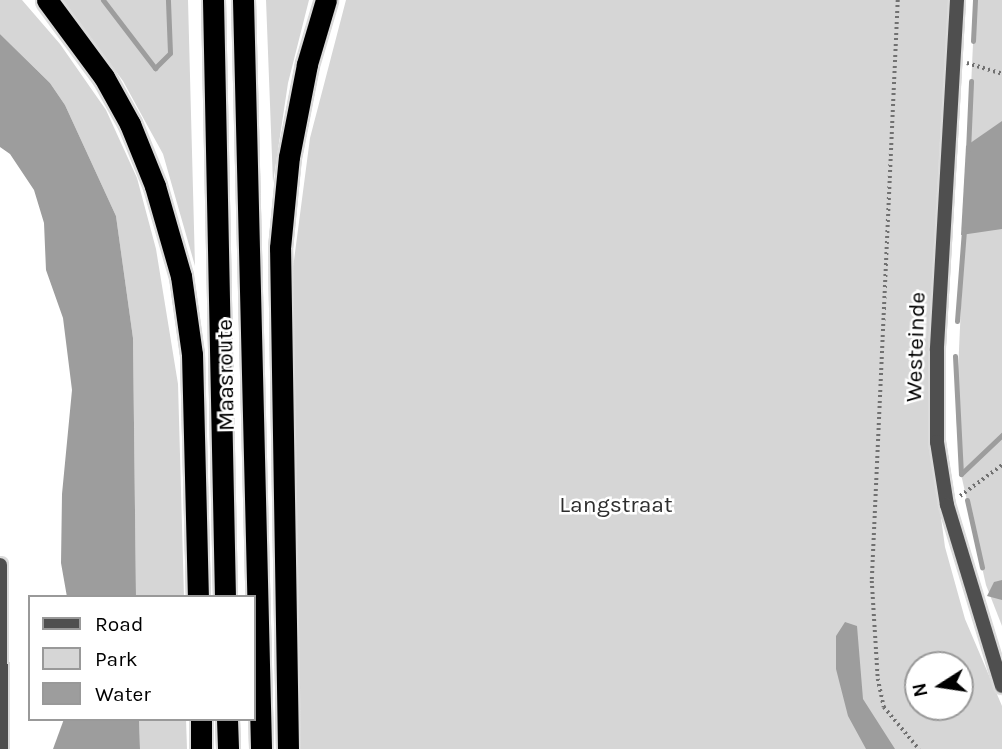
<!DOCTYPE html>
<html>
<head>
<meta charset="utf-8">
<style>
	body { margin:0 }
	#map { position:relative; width:1002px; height:749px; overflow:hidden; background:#fff; font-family:Karla,sans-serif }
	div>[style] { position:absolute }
	.green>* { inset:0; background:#d6d6d6 }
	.water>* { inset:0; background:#9d9d9d }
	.stream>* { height:5px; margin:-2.5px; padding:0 2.5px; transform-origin:2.5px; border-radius:2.5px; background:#9d9d9d }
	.path>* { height:3.5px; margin-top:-1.75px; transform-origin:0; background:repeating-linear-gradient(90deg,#717171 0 2px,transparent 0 5.5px) }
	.roads { filter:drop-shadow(2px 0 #dbdbdb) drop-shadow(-2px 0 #dbdbdb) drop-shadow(0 2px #dbdbdb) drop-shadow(0 -2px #dbdbdb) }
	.street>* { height:14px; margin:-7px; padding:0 7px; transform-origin:7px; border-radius:7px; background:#4f4f4f }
	.highway>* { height:21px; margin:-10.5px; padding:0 10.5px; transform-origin:10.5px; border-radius:10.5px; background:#000 }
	span { translate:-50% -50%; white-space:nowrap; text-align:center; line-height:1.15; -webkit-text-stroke:5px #fff; paint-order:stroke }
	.street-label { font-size:23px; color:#000 }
	.park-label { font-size:23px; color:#2d2d2d }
	.legend { position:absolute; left:28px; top:595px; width:228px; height:126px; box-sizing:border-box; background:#fff; border:2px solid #999; margin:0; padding:9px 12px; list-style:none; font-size:21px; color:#000 }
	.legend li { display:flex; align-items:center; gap:14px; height:35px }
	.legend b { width:35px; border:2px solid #999 }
	.north { position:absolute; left:904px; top:651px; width:70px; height:70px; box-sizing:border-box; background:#fff; border:2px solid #999; border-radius:50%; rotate:258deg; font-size:19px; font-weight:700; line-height:28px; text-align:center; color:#000 }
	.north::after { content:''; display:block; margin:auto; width:24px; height:32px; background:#000; clip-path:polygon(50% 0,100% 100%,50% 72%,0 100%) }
</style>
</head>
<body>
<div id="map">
	<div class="green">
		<i style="clip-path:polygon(0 0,22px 0,60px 44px,106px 110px,137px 178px,156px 249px,178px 384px,184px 597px,136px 597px,133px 338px,116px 216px,65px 105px,50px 83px,0 34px)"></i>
		<i style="clip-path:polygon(63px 0,188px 0,195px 266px,163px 154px,123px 81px)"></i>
		<i style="clip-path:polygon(266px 0,309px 0,288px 83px,273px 183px)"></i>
		<i style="clip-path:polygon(evenodd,346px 0,952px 0,929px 430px,945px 547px,965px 619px,1002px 706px,1002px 749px,290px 749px,290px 291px,310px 138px,346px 0,918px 665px,960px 665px,960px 707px,918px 707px,918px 665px)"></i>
		<i style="clip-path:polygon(975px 0,1002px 0,1002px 626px,986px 585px,961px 474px,956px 415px)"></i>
		<i style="clip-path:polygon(139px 719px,186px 719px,187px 749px,140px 749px)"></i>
	</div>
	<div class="water">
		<i style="clip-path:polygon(0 34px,50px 83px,65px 105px,116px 216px,133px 338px,136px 597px,67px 597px,61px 563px,62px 494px,72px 390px,63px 318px,46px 270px,44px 223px,34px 190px,10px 154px,0 147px)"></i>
		<i style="clip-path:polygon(1002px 121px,1002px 229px,961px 235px,966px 146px)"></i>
		<i style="clip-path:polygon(1002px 580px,1002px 600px,987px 596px,994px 582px)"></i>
		<i style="clip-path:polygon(845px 622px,857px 626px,863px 699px,895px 749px,866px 749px,848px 716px,836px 669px,836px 636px)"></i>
		<i style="clip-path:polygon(64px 719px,139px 719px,140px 749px,53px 749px)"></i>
	</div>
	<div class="stream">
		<i style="left:103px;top:0;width:86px;rotate:52.6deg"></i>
		<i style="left:155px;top:68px;width:21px;rotate:-45deg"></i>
		<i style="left:170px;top:53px;width:53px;rotate:-92.2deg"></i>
		<i style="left:973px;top:41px;width:41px;rotate:-87.2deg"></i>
		<i style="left:968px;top:151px;width:70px;rotate:-87.5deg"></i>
		<i style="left:957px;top:321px;width:92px;rotate:-85.6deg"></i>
		<i style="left:955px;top:356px;width:118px;rotate:87.1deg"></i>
		<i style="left:961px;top:474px;width:57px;rotate:-43.6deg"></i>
		<i style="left:967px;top:500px;width:69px;rotate:77.4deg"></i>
	</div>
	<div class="path">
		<i style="left:898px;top:0;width:582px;rotate:92.56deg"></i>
		<i style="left:872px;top:581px;width:98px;rotate:86.5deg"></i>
		<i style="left:878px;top:679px;width:29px;rotate:78deg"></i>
		<i style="left:884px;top:707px;width:55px;rotate:50.2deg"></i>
		<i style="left:967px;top:63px;width:37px;rotate:17deg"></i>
		<i style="left:960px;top:496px;width:52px;rotate:-36.4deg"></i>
	</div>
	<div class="roads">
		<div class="street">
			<i style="left:957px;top:0;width:351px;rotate:93.3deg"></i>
			<i style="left:937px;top:350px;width:92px;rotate:90deg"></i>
			<i style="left:937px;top:442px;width:64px;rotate:81deg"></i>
			<i style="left:947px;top:505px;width:189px;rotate:73.1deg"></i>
			<i style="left:0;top:565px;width:184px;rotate:89.7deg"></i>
		</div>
		<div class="highway">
			<i style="left:47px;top:0;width:96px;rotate:53.5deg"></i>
			<i style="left:104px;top:77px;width:54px;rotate:61deg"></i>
			<i style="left:130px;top:124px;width:67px;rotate:68deg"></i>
			<i style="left:155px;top:186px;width:94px;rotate:73.9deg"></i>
			<i style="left:181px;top:276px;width:79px;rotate:82deg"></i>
			<i style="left:192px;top:354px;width:243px;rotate:88.6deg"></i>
			<i style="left:213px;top:0;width:597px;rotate:88.85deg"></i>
			<i style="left:243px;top:0;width:749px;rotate:88.62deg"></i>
			<i style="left:201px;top:719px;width:30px;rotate:90deg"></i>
			<i style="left:227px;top:719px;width:30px;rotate:88deg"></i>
			<i style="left:288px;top:749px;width:501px;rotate:-90.91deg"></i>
			<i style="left:280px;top:248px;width:91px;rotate:-84.4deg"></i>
			<i style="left:289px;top:157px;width:95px;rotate:-79deg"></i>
			<i style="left:307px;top:64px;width:67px;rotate:-73.5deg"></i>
		</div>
	</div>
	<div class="street-label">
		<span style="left:916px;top:347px;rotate:-88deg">Westeinde</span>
		<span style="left:226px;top:375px;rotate:-91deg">Maasroute</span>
	</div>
	<div class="park-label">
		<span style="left:616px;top:505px">Langstraat</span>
	</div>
	<ul class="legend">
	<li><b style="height:9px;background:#4f4f4f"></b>Road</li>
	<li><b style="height:19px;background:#d6d6d6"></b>Park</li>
	<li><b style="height:19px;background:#9d9d9d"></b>Water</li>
	</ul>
	<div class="north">N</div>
</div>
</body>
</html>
